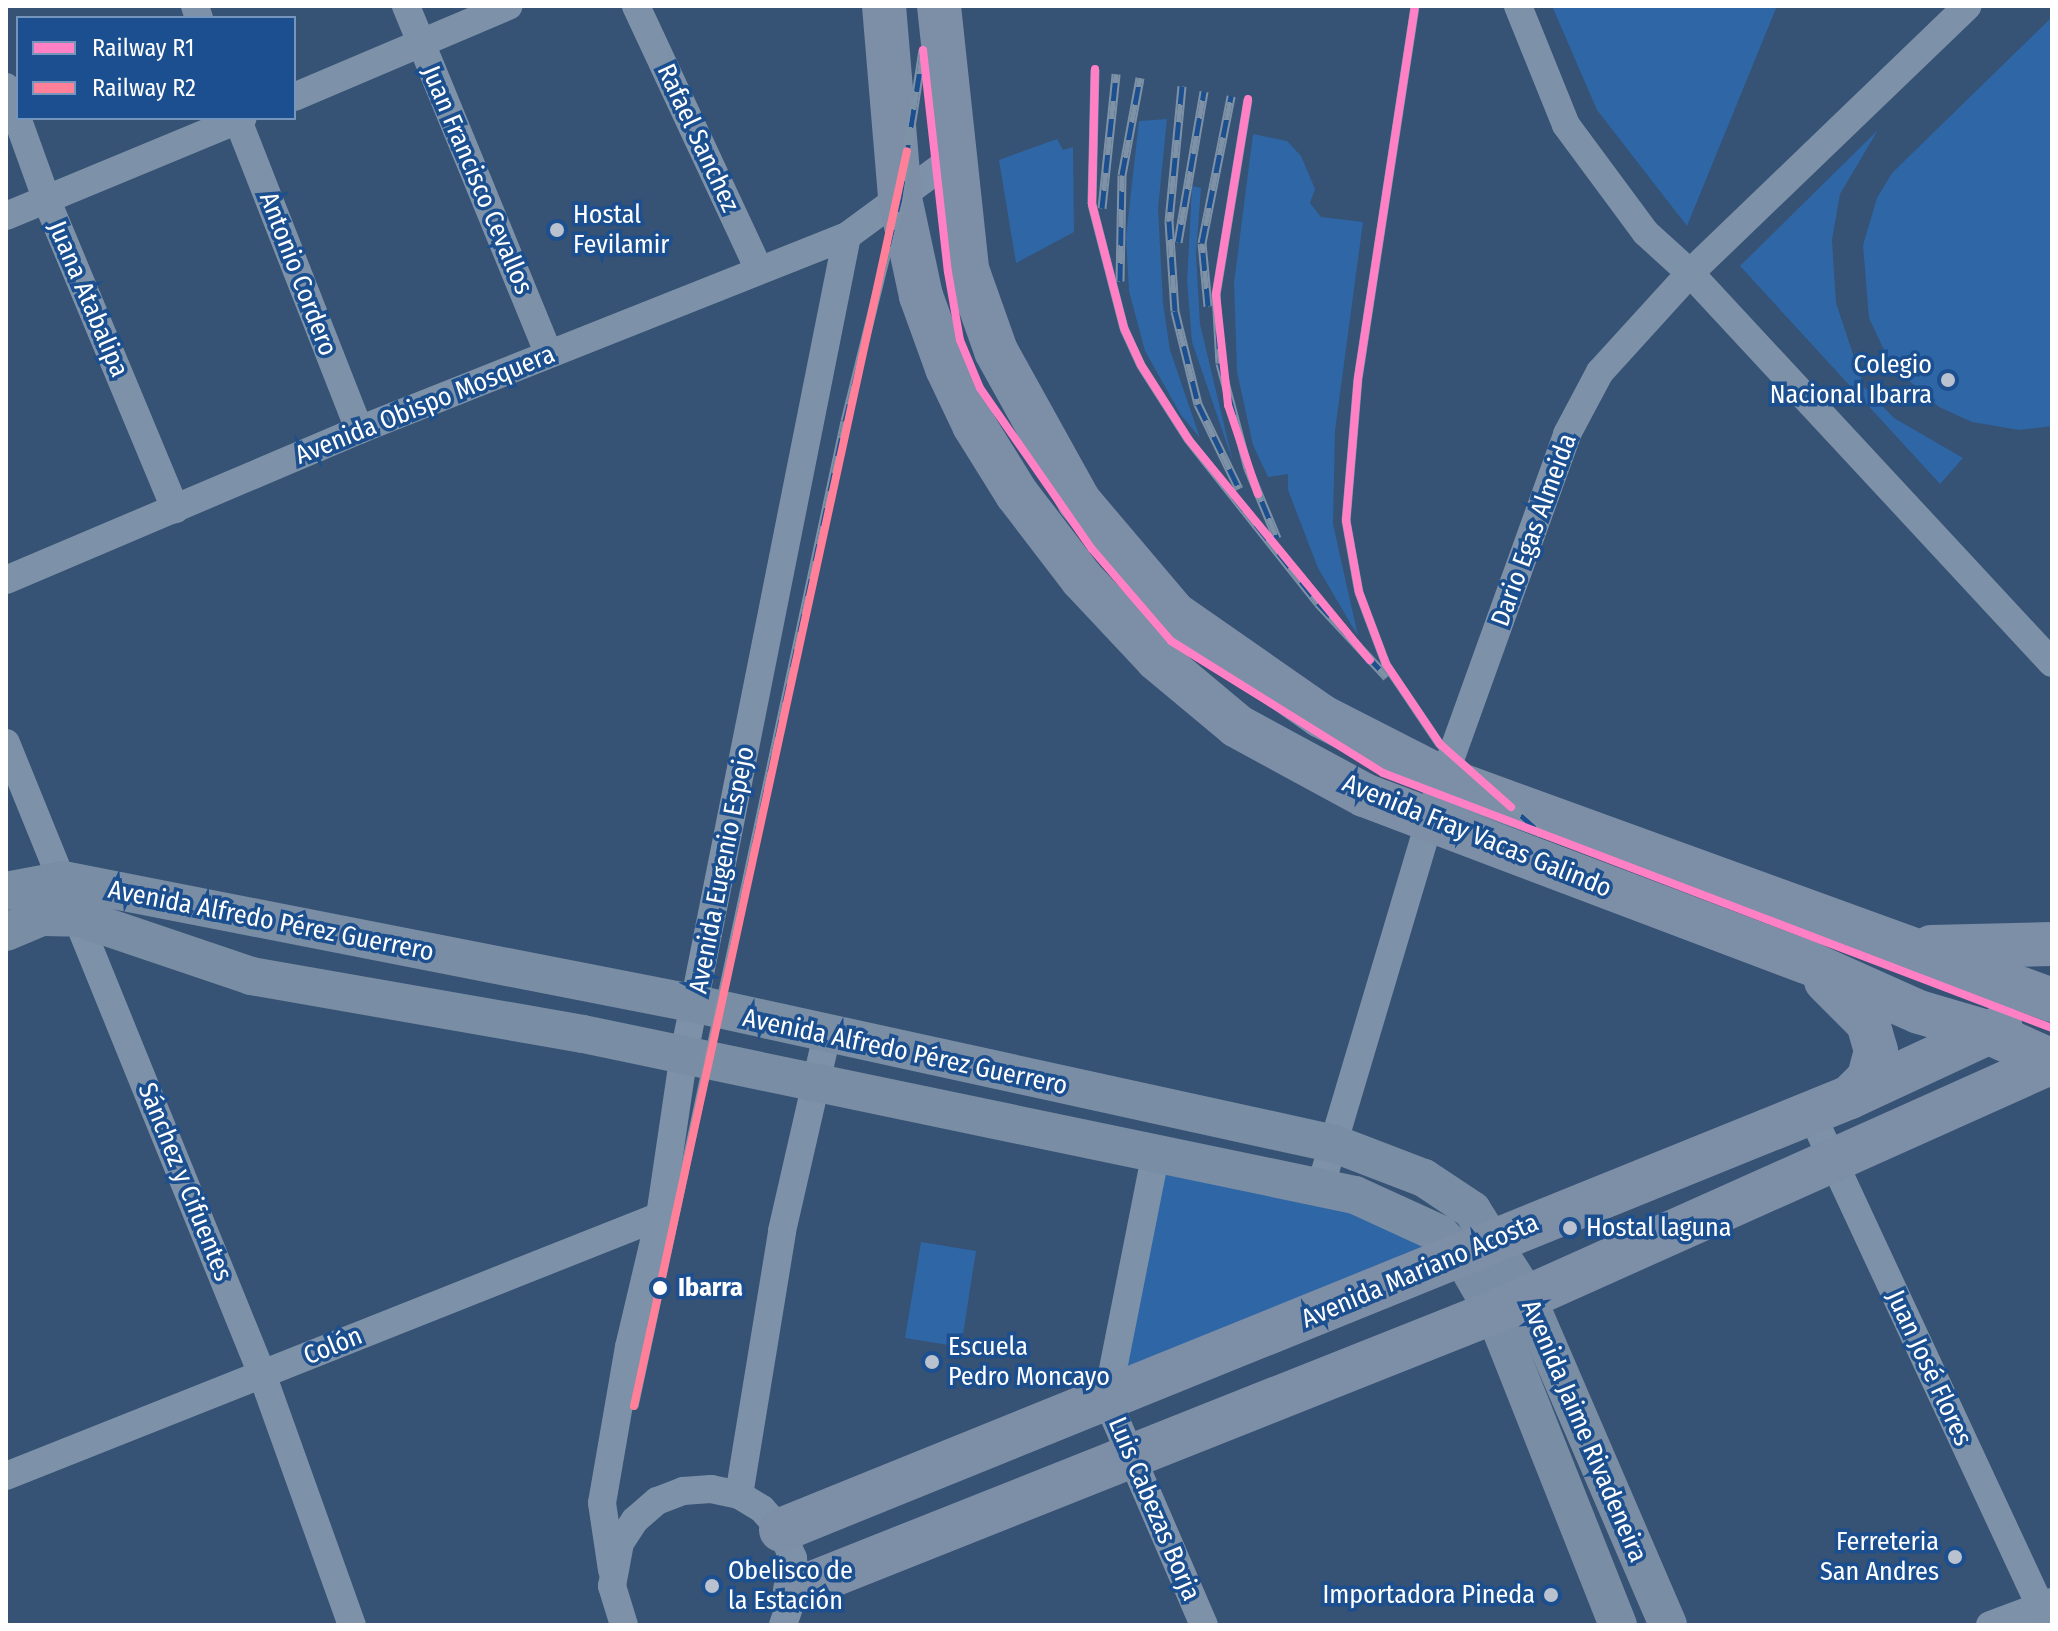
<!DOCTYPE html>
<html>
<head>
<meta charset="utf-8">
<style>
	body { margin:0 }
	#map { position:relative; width:2058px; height:1631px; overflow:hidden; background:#365274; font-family:"Fira Sans Condensed",sans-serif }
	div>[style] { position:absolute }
	.green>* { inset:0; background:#2f66a5 }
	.street>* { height:28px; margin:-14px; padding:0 14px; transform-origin:14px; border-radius:14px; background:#7d92a8 }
	.secondary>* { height:38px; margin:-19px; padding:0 19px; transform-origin:19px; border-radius:19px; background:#798da4 }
	.primary>* { height:44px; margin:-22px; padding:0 22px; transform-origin:22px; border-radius:22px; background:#7d8ea7 }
	.rail>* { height:9px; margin-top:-4.5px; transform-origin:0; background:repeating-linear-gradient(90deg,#1b4f8f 0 18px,#7e92a7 0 36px); box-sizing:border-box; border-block:2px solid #7e92a7 }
	.rail-1>* { height:8px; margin:-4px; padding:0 4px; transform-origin:4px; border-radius:4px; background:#ff80c5 }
	.rail-2>* { height:8px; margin:-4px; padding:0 4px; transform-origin:4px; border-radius:4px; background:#ff8098 }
	.dots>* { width:22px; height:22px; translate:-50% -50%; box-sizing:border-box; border:4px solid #1b4f8f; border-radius:50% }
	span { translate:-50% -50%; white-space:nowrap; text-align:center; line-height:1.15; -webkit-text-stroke:7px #1b4f8f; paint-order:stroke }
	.street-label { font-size:26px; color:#fff }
	.poi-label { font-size:26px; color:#fff }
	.left { translate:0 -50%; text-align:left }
	.right { translate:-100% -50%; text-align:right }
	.stop-label { font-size:26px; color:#fff; font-weight:700 }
	.frame { position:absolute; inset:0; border:8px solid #fff; pointer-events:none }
	.legend { position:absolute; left:16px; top:16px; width:280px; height:104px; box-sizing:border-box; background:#1b4f8f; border:2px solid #7695bc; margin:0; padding:10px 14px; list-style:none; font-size:24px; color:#fff }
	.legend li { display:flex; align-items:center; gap:16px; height:40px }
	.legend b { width:40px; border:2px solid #7695bc }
</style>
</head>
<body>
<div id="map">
	<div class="green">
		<i style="clip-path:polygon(1552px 6px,1777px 6px,1687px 226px,1597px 110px)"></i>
		<i style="clip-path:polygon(2052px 17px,2052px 426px,2019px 430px,1972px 422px,1939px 407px,1891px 365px,1869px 318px,1863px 245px,1877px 198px,1892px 173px)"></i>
		<i style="clip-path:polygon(1167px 119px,1158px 209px,1163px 303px,1170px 350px,1200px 438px,1181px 415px,1145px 351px,1129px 291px,1126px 237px,1139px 121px)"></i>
		<i style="clip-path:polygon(1878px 130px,1840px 194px,1832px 240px,1836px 303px,1864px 387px,1894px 418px,1963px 458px,1940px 484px,1740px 266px)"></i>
		<i style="clip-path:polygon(1253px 134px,1287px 141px,1301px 156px,1315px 189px,1310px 203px,1321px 217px,1363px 222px,1335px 431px,1333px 524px,1358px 636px,1318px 568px,1288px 490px,1288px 474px,1268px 477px,1253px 445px,1237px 372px,1234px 283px)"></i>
		<i style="clip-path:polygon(1057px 139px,1063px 150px,1073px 147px,1074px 232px,1016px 263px,999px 160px)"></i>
		<i style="clip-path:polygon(1192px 186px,1201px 188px,1196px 254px,1200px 324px,1233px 462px,1192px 342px,1187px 281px)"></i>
		<i style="clip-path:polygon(1162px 1170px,1345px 1205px,1437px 1251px,1123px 1371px)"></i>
		<i style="clip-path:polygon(921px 1242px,976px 1251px,961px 1347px,905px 1338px)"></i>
	</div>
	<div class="street">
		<i style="left:195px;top:6px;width:13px;rotate:72deg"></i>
		<i style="left:406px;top:6px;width:376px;rotate:67.7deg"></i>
		<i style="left:636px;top:6px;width:291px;rotate:65deg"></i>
		<i style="left:1518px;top:6px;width:128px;rotate:68deg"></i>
		<i style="left:1566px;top:125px;width:134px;rotate:53.5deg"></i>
		<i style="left:1646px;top:233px;width:59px;rotate:42.3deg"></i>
		<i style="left:1690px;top:273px;width:532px;rotate:47.13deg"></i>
		<i style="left:6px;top:87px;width:121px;rotate:70.2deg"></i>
		<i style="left:47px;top:201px;width:334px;rotate:67.4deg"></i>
		<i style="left:294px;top:97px;width:233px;rotate:-23deg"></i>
		<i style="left:237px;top:118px;width:335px;rotate:68.6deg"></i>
		<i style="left:6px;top:216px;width:256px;rotate:-22.5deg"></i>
		<i style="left:6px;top:580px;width:384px;rotate:-23deg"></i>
		<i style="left:359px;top:430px;width:525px;rotate:-21.68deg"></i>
		<i style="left:847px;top:236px;width:130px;rotate:-36.3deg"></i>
		<i style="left:6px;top:743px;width:681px;rotate:67.92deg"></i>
		<i style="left:262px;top:1374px;width:267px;rotate:70.3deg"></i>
		<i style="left:1810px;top:1111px;width:567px;rotate:65.06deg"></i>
		<i style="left:1155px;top:1157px;width:248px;rotate:101.2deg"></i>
		<i style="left:1107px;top:1400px;width:245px;rotate:66.7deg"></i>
		<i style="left:1321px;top:1185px;width:406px;rotate:-73.4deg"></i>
		<i style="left:1437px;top:796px;width:385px;rotate:-70.2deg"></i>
		<i style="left:1567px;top:434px;width:70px;rotate:-62deg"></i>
		<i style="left:1600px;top:372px;width:134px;rotate:-47.7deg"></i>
		<i style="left:1690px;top:273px;width:385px;rotate:-43.9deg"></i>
		<i style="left:6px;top:1476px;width:704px;rotate:-21.68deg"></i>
		<i style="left:739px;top:1495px;width:267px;rotate:-80.7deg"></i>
		<i style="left:782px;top:1231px;width:202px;rotate:-77.1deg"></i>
		<i style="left:612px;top:1570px;width:68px;rotate:-98.5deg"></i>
		<i style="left:602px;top:1503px;width:158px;rotate:-80.2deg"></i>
		<i style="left:629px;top:1347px;width:135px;rotate:-76.7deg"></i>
		<i style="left:660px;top:1216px;width:164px;rotate:-81.6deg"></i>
		<i style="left:684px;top:1054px;width:834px;rotate:-78.73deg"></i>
		<i style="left:624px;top:1625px;width:41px;rotate:-107.1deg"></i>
		<i style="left:612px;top:1586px;width:44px;rotate:-79.5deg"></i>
		<i style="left:620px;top:1543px;width:27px;rotate:-57deg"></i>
		<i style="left:635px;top:1520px;width:29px;rotate:-41deg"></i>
		<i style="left:657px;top:1501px;width:28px;rotate:-21deg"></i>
		<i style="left:683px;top:1491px;width:28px;rotate:-4deg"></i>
		<i style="left:711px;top:1489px;width:29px;rotate:12deg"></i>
		<i style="left:739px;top:1495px;width:27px;rotate:31deg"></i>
		<i style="left:762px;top:1509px;width:28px;rotate:48deg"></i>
		<i style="left:781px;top:1530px;width:30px;rotate:67deg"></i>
		<i style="left:793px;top:1558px;width:32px;rotate:86deg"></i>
		<i style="left:795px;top:1590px;width:37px;rotate:109deg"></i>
		<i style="left:1990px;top:1625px;width:66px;rotate:-20.4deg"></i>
	</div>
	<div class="secondary">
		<i style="left:6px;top:891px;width:58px;rotate:-10.9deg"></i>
		<i style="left:63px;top:880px;width:645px;rotate:11.08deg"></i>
		<i style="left:696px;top:1004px;width:654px;rotate:12.36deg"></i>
		<i style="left:1335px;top:1144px;width:95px;rotate:20.9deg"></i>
		<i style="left:1424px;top:1178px;width:58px;rotate:33.7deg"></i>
		<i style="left:1472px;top:1210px;width:101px;rotate:57.6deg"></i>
		<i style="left:1526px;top:1295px;width:359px;rotate:66.7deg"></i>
		<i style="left:6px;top:932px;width:38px;rotate:-23deg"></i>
		<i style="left:41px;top:917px;width:39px;rotate:1deg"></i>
		<i style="left:80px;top:918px;width:181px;rotate:18.7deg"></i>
		<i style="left:251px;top:976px;width:337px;rotate:9.9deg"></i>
		<i style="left:583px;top:1034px;width:789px;rotate:11.78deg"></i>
		<i style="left:1355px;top:1195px;width:94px;rotate:24.6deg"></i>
		<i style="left:1440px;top:1234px;width:30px;rotate:45deg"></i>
		<i style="left:1461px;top:1255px;width:66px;rotate:59.9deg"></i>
		<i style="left:1494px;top:1312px;width:337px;rotate:68.4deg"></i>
	</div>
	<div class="primary">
		<i style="left:884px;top:6px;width:193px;rotate:85.2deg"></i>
		<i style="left:900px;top:198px;width:100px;rotate:77.9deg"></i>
		<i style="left:921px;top:296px;width:77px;rotate:70.1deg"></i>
		<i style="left:947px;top:368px;width:63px;rotate:64.7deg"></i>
		<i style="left:974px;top:425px;width:81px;rotate:58.1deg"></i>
		<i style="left:1017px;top:494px;width:107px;rotate:52.6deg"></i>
		<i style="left:1082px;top:579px;width:110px;rotate:46.8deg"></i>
		<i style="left:1157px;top:659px;width:104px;rotate:39.9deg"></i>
		<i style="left:1237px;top:726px;width:145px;rotate:28.5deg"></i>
		<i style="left:1364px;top:795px;width:473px;rotate:20.7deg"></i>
		<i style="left:1807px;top:962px;width:123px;rotate:24.1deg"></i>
		<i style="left:1919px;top:1012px;width:71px;rotate:16.4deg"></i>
		<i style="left:1987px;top:1032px;width:71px;rotate:24deg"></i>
		<i style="left:939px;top:6px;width:264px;rotate:83.9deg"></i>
		<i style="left:967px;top:269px;width:87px;rotate:70.5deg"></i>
		<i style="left:996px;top:351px;width:171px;rotate:61deg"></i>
		<i style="left:1079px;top:501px;width:148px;rotate:49.7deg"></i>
		<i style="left:1175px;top:614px;width:178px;rotate:34.9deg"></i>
		<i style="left:1321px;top:716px;width:138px;rotate:27.1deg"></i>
		<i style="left:1444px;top:779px;width:647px;rotate:19.98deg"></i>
		<i style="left:1931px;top:947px;width:121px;rotate:-1.4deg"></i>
		<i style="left:1826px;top:981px;width:59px;rotate:45deg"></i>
		<i style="left:1868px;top:1023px;width:29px;rotate:74deg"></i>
		<i style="left:1876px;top:1051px;width:28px;rotate:105deg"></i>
		<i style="left:1869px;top:1078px;width:27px;rotate:135deg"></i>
		<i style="left:781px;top:1530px;width:1153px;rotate:-22.05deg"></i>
		<i style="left:1850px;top:1097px;width:166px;rotate:-24.9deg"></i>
		<i style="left:795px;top:1590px;width:752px;rotate:-21.69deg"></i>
		<i style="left:1494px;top:1312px;width:611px;rotate:-24.13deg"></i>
	</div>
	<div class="rail">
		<i style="left:1415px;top:6px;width:376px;rotate:98.7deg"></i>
		<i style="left:1358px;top:378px;width:143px;rotate:94.8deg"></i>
		<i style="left:1346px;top:520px;width:73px;rotate:79.8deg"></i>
		<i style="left:1359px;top:592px;width:77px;rotate:69.4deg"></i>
		<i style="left:1386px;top:664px;width:97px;rotate:56deg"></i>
		<i style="left:1440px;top:744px;width:135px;rotate:41.4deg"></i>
		<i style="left:1095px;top:69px;width:135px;rotate:91.3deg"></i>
		<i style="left:1092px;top:204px;width:128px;rotate:75.5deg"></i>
		<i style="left:1124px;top:328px;width:41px;rotate:65.3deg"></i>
		<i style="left:1141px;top:365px;width:89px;rotate:57.4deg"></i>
		<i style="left:1189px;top:440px;width:208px;rotate:51.6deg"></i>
		<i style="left:1318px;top:603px;width:101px;rotate:47deg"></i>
		<i style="left:1182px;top:86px;width:136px;rotate:95.5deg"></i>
		<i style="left:1169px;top:221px;width:90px;rotate:86.2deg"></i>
		<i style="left:1175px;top:311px;width:96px;rotate:76.1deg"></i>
		<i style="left:1198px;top:404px;width:94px;rotate:64.2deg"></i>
		<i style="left:1248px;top:99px;width:198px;rotate:99.3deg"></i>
		<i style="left:1216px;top:294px;width:69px;rotate:86.7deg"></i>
		<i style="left:1220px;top:363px;width:109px;rotate:75.1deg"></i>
		<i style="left:1248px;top:468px;width:76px;rotate:67.5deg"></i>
		<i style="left:1102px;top:208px;width:135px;rotate:-84deg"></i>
		<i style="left:1178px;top:242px;width:153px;rotate:-80.2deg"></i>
		<i style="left:1120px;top:281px;width:106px;rotate:-88.9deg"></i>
		<i style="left:1122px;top:175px;width:99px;rotate:-79.5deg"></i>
		<i style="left:1208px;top:306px;width:63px;rotate:-95.4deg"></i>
		<i style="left:1202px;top:243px;width:150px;rotate:-78.8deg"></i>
		<i style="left:634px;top:1406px;width:1007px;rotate:-77.91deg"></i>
		<i style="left:845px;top:421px;width:230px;rotate:-76.1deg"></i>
		<i style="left:900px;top:198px;width:150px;rotate:-81.2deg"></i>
	</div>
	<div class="rail-1">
		<i style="left:1415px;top:6px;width:376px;rotate:98.7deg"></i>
		<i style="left:1358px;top:378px;width:143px;rotate:94.8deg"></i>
		<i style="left:1346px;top:520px;width:73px;rotate:79.8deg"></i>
		<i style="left:1359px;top:592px;width:77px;rotate:69.4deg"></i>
		<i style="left:1386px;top:664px;width:97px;rotate:56deg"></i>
		<i style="left:1440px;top:744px;width:95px;rotate:41.6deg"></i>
		<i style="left:923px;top:50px;width:223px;rotate:83.6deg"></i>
		<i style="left:948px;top:272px;width:69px;rotate:80deg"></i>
		<i style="left:960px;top:340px;width:52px;rotate:67.4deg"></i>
		<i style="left:980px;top:388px;width:196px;rotate:55.2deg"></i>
		<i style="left:1092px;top:549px;width:121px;rotate:49.3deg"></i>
		<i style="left:1171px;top:641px;width:250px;rotate:31.9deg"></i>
		<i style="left:1383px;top:773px;width:716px;rotate:20.87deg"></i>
		<i style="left:1095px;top:69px;width:135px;rotate:91.3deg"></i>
		<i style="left:1092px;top:204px;width:128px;rotate:75.5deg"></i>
		<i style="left:1124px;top:328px;width:41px;rotate:65.3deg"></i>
		<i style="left:1141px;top:365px;width:89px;rotate:57.4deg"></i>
		<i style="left:1189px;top:440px;width:285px;rotate:50.6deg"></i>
		<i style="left:1248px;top:99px;width:198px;rotate:99.3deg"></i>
		<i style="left:1216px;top:294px;width:112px;rotate:83.8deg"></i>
		<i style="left:1228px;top:405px;width:94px;rotate:71.4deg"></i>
	</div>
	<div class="rail-2">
		<i style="left:634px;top:1406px;width:1284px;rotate:-77.73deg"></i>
	</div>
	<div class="dots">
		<i style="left:557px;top:230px;background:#b9c2ce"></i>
		<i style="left:1948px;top:380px;background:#b9c2ce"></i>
		<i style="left:1570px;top:1228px;background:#b9c2ce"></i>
		<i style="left:660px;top:1288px;background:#fff"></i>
		<i style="left:932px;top:1362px;background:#b9c2ce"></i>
		<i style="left:1955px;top:1557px;background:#b9c2ce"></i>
		<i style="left:712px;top:1586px;background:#b9c2ce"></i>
		<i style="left:1551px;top:1595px;background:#b9c2ce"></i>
	</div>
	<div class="street-label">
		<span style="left:698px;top:138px;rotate:65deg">Rafael Sanchez</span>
		<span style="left:477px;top:180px;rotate:67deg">Juan Francisco Cevallos</span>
		<span style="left:298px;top:274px;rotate:69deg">Antonio Cordero</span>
		<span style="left:88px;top:299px;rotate:67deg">Juana Atabalipa</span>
		<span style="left:425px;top:405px;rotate:-22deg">Avenida Obispo Mosquera</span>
		<span style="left:1534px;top:530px;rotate:-70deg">Dario Egas Almeida</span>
		<span style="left:1477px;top:836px;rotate:22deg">Avenida Fray Vacas Galindo</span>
		<span style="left:722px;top:870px;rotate:-79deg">Avenida Eugenio Espejo</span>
		<span style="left:271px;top:921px;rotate:11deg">Avenida Alfredo Pérez Guerrero</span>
		<span style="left:905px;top:1052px;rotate:12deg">Avenida Alfredo Pérez Guerrero</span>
		<span style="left:185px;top:1182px;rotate:68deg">Sánchez y Cifuentes</span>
		<span style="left:1420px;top:1271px;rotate:-23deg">Avenida Mariano Acosta</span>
		<span style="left:333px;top:1346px;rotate:-22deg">Colón</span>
		<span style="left:1929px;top:1368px;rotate:65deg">Juan José Flores</span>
		<span style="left:1584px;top:1431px;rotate:67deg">Avenida Jaime Rivadeneira</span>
		<span style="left:1154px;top:1509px;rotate:67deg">Luis Cabezas Borja</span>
	</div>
	<div class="poi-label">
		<span class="left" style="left:573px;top:230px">Hostal<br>Fevilamir</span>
		<span class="right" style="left:1932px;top:380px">Colegio<br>Nacional Ibarra</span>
		<span class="left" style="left:1586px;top:1228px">Hostal laguna</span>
		<span class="left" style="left:948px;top:1362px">Escuela<br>Pedro Moncayo</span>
		<span class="right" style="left:1939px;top:1557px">Ferreteria<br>San Andres</span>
		<span class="left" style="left:728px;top:1586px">Obelisco de<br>la Estación</span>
		<span class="right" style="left:1535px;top:1595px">Importadora Pineda</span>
	</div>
	<div class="stop-label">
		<span class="left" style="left:678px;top:1288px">Ibarra</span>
	</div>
	<div class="frame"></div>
	<ul class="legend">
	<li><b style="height:10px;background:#ff80c5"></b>Railway R1</li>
	<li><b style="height:10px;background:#ff8098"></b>Railway R2</li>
	</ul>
</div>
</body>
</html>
